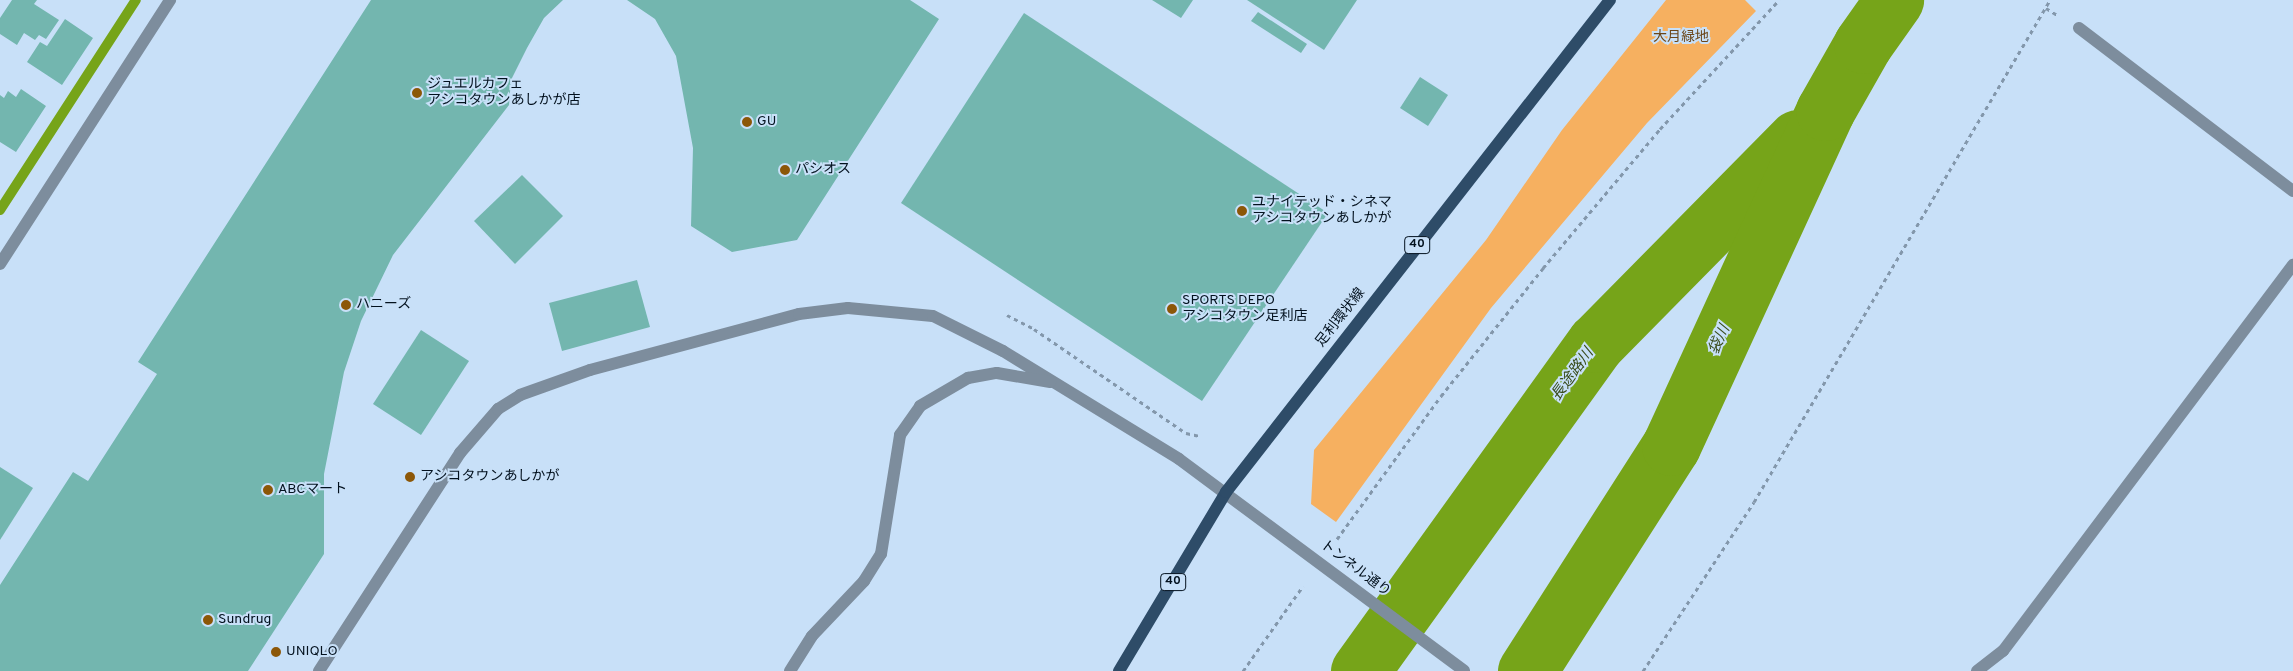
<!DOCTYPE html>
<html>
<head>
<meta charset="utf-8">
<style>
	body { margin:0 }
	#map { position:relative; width:2293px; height:671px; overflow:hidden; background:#c8e0f8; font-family:Overpass,"Noto Sans JP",sans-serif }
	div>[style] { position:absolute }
	.green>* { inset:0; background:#f6b060 }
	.stream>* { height:10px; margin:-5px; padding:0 5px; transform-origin:5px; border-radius:5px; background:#76a419 }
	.river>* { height:59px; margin:-29.5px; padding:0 29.5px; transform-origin:29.5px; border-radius:29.5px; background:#76a419 }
	.building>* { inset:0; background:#73b6af }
	.path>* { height:3px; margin-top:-1.5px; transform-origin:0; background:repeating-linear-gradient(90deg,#8397ab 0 4px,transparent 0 8px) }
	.minor>* { height:12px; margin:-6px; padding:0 6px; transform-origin:6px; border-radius:6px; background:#7d8d9d }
	.major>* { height:12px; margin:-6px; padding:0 6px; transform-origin:6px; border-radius:6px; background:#2e4c68 }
	.dots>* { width:14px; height:14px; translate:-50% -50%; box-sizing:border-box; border:2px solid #c8e0f8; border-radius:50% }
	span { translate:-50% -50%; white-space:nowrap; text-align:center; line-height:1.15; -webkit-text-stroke:4px #c8e0f8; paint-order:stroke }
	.shield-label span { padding:1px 4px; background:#c8e0f8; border:1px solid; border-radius:4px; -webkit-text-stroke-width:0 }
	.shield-label { font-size:12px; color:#03111e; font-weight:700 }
	.park-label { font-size:14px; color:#6b4619 }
	.poi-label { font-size:14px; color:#03111e }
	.left { translate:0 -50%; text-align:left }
	.street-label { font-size:14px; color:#03111e }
	.water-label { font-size:15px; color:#394c1b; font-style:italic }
</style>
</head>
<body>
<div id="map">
	<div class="green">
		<i style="clip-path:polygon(1666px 0,1745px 0,1756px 11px,1647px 123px,1491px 308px,1336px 522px,1311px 504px,1314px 450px,1486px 240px,1562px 130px)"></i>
	</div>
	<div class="stream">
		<i style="left:0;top:210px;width:250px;rotate:-57.1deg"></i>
	</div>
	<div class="river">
		<i style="left:1360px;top:671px;width:404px;rotate:-54.3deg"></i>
		<i style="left:1596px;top:343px;width:286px;rotate:-45.4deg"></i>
		<i style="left:1527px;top:671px;width:267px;rotate:-57.4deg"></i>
		<i style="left:1671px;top:446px;width:369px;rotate:-65.3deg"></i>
		<i style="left:1825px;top:111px;width:77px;rotate:-60.4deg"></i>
		<i style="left:1863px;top:44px;width:54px;rotate:-54.8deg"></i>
	</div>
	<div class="building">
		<i style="clip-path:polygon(12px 0,37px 0,34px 4px,59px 20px,46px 39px,39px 35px,35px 40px,24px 33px,17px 45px,0 34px,0 18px)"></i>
		<i style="clip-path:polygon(371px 0,563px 0,544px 18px,527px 48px,511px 80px,509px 105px,393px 255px,361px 321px,344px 372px,324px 474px,324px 554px,248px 671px,0 671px,0 585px,73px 472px,88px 481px,157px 374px,138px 362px)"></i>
		<i style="clip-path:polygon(627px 0,910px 0,939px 19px,797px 240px,732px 252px,691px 226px,693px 148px,676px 56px,655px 19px)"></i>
		<i style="clip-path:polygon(1152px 0,1193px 0,1181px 18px)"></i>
		<i style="clip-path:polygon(1247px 0,1357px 0,1324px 50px)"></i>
		<i style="clip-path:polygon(1258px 12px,1307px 44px,1301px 53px,1251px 21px)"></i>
		<i style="clip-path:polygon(1024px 13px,1328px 213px,1202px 401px,901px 203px)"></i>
		<i style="clip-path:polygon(65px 19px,93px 38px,62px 85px,27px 62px,40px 42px,47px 46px)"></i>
		<i style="clip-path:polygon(1420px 77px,1448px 95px,1428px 126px,1400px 108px)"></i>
		<i style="clip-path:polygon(21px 89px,46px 106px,16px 152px,0 142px,0 95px,4px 98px,8px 91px,16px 97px)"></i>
		<i style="clip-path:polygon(522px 175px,563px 216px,515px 264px,474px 221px)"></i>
		<i style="clip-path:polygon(637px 280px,650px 327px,562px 351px,549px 303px)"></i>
		<i style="clip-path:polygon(421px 330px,469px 361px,421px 435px,373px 404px)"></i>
		<i style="clip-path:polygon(0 467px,33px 488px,0 540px)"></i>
	</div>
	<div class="path">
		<i style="left:2046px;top:8px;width:15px;rotate:32deg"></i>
		<i style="left:1007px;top:315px;width:30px;rotate:27deg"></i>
		<i style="left:1034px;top:329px;width:184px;rotate:34.4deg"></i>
		<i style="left:1186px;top:433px;width:14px;rotate:12deg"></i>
		<i style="left:1337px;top:539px;width:177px;rotate:-54deg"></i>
		<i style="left:1441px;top:396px;width:164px;rotate:-51.4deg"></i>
		<i style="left:1543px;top:268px;width:182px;rotate:-49.9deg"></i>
		<i style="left:1660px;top:129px;width:176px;rotate:-47.3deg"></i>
		<i style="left:1243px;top:671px;width:104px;rotate:-54.8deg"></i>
		<i style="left:1643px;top:671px;width:202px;rotate:-56.7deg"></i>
		<i style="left:1754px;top:502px;width:583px;rotate:-59.47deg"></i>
	</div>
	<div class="minor">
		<i style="left:2079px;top:28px;width:269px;rotate:37.3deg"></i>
		<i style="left:0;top:264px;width:314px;rotate:-57.2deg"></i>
		<i style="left:319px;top:671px;width:260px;rotate:-57.1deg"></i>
		<i style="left:460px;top:453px;width:58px;rotate:-49.2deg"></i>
		<i style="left:498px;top:409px;width:26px;rotate:-32deg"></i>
		<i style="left:520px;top:395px;width:74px;rotate:-19.7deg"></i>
		<i style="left:590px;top:370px;width:216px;rotate:-15deg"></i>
		<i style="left:799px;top:314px;width:49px;rotate:-7deg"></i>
		<i style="left:848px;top:308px;width:85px;rotate:5.4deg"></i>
		<i style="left:933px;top:316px;width:78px;rotate:26.6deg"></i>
		<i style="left:1003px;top:351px;width:206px;rotate:31.5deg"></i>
		<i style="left:1179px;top:459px;width:355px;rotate:36.6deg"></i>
		<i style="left:790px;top:671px;width:41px;rotate:-57.8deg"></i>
		<i style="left:812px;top:636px;width:76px;rotate:-46.6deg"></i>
		<i style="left:864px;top:581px;width:32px;rotate:-58deg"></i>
		<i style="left:881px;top:554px;width:121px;rotate:-80.9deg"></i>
		<i style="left:900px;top:435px;width:35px;rotate:-55deg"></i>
		<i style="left:920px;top:406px;width:56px;rotate:-30.3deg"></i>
		<i style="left:968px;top:378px;width:29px;rotate:-10deg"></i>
		<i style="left:997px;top:373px;width:54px;rotate:9.6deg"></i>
		<i style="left:1977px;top:671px;width:33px;rotate:-38deg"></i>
		<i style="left:2003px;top:651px;width:483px;rotate:-53.1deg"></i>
	</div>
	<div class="major">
		<i style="left:1119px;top:671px;width:209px;rotate:-59.1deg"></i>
		<i style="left:1226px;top:492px;width:624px;rotate:-52.03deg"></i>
	</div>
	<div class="dots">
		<i style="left:417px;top:93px;background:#8c5708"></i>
		<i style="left:747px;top:122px;background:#8c5708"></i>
		<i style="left:785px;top:170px;background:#8c5708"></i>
		<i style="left:1242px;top:211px;background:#8c5708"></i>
		<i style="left:346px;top:305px;background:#8c5708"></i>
		<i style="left:1172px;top:309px;background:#8c5708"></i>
		<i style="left:410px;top:477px;background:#8c5708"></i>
		<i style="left:268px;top:490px;background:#8c5708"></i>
		<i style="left:208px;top:620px;background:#8c5708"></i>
		<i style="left:276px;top:652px;background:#8c5708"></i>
	</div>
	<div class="shield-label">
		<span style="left:1417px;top:245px">40</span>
		<span style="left:1173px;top:582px">40</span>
	</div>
	<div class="park-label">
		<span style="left:1681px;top:38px">大月緑地</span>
	</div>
	<div class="poi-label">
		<span class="left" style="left:427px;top:93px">ジュエルカフェ<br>アシコタウンあしかが店</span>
		<span class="left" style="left:757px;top:122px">GU</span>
		<span class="left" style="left:795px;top:170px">パシオス</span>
		<span class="left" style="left:1252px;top:211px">ユナイテッド・シネマ<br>アシコタウンあしかが</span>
		<span class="left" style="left:1182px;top:309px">SPORTS DEPO<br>アシコタウン足利店</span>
		<span class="left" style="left:356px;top:305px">ハニーズ</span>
		<span class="left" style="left:420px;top:477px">アシコタウンあしかが</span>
		<span class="left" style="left:278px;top:490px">ABCマート</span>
		<span class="left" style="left:218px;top:620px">Sundrug</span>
		<span class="left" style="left:286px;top:652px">UNIQLO</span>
	</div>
	<div class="street-label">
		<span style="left:1341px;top:318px;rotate:-52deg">足利環状線</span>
		<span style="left:1355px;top:569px;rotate:37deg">トンネル通り</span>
	</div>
	<div class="water-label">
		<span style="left:1720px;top:340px;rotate:-65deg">袋川</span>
		<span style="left:1573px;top:375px;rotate:-54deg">長途路川</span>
	</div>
</div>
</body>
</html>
